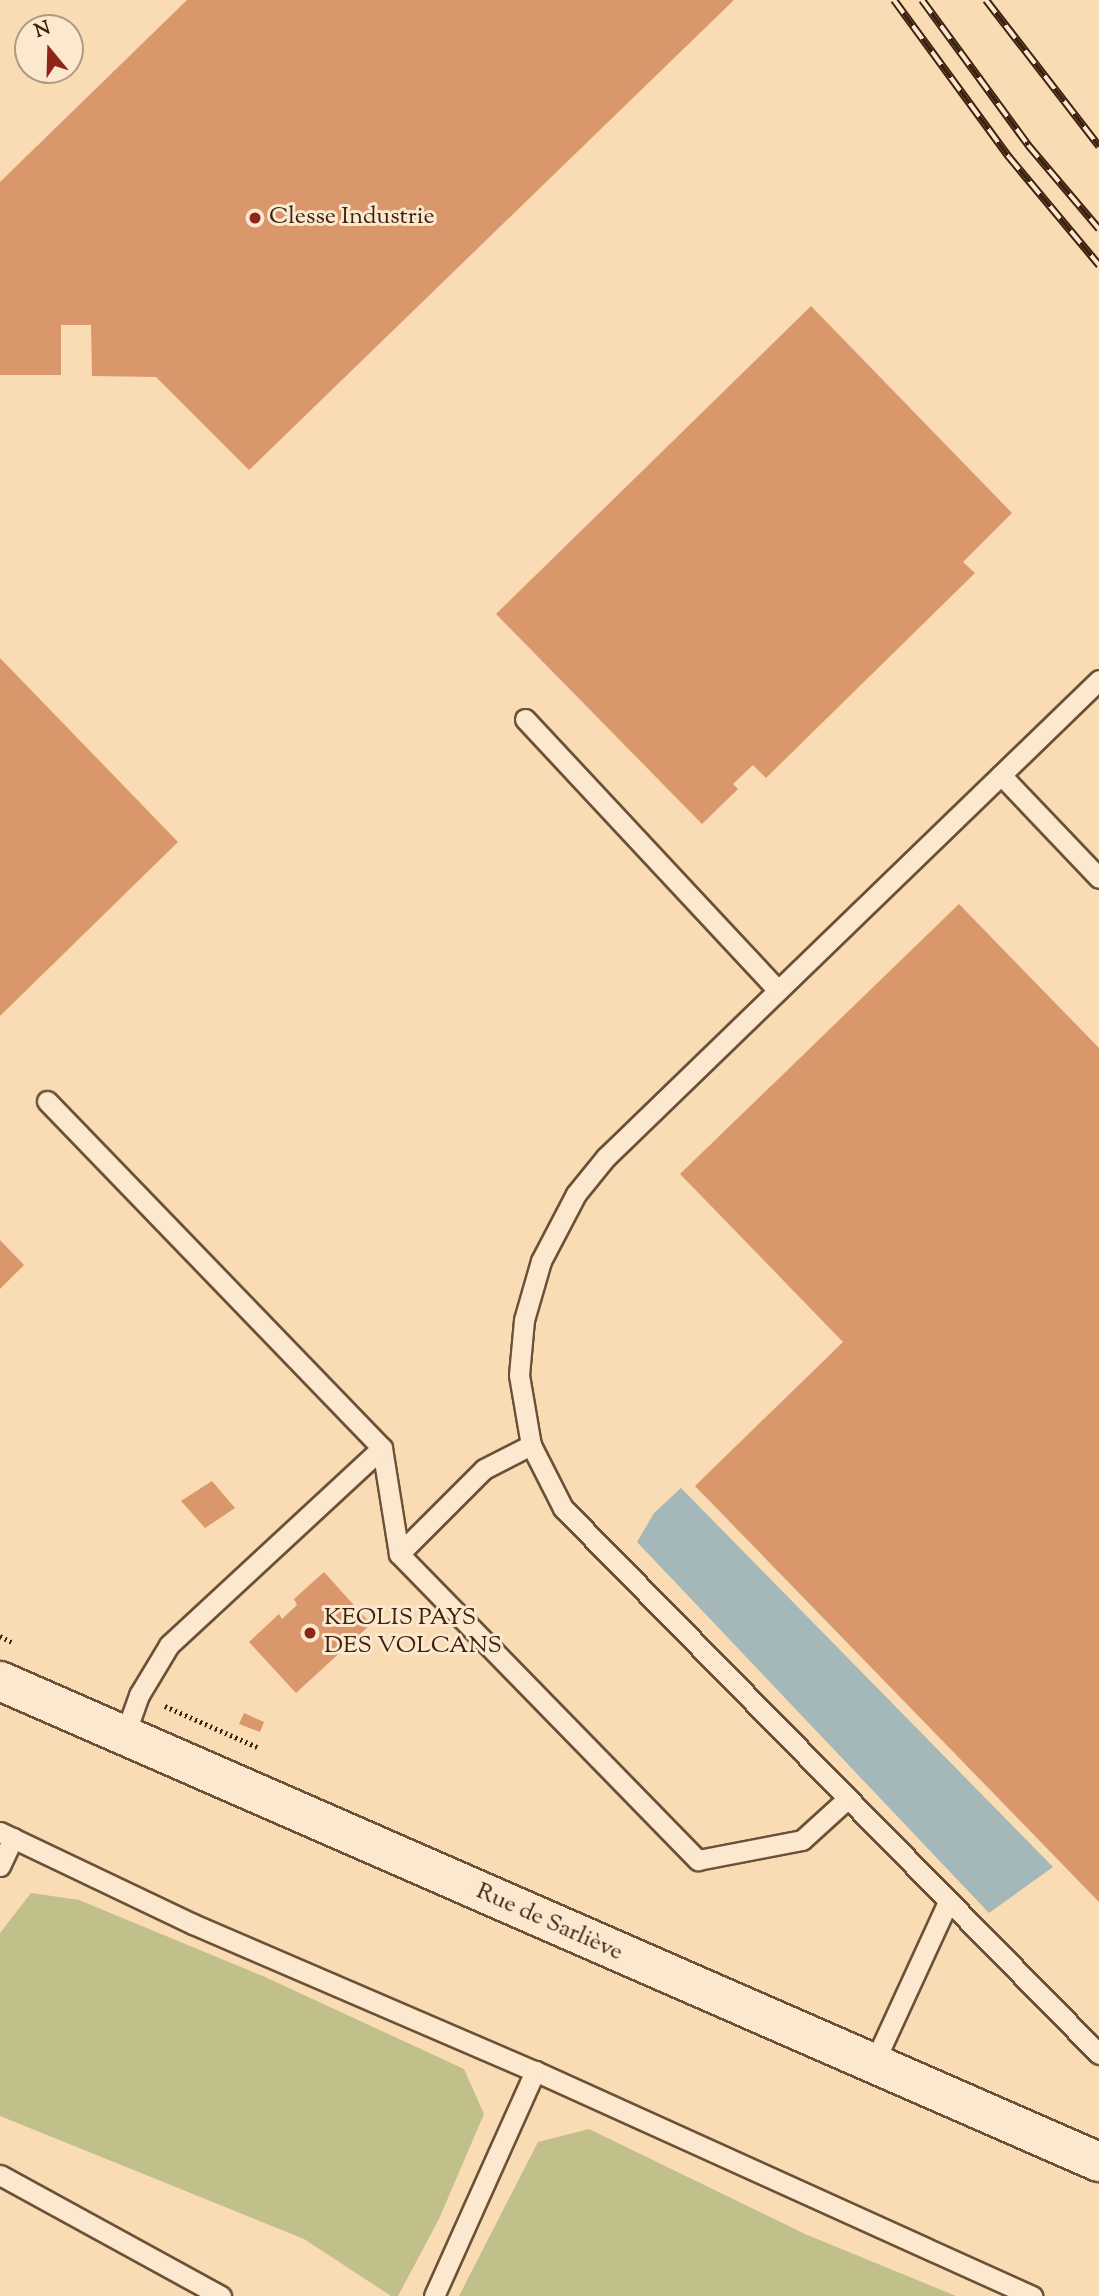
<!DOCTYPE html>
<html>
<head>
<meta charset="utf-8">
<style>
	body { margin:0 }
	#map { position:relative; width:1099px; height:2296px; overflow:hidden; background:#f9dcb3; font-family:"Sorts Mill Goudy",serif }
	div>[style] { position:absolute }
	.green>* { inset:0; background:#c1bf8a }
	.water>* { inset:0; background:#a4b8b9 }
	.building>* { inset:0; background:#d9976b }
	.path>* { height:4.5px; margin-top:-2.25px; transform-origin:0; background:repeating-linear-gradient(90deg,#3d230f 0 2px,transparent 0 5.5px) }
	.roads { filter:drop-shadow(2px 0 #6c5138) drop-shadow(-2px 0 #6c5138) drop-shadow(0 2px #6c5138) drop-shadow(0 -2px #6c5138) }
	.service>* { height:19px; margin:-9.5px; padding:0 9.5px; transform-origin:9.5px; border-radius:9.5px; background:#fbe8ce }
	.minor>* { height:38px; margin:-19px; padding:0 19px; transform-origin:19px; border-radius:19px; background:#fbe8ce }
	.rail>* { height:8px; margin-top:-4px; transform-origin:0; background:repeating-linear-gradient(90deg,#fbe8ce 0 16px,#3d230f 0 32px); box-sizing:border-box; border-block:2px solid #3d230f }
	.dots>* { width:19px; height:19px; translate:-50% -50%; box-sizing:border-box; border:4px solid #fbe8ce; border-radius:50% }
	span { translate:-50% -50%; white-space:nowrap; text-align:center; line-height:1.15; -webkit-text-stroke:6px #fbe8ce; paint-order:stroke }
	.poi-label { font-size:24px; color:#3d230f }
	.left { translate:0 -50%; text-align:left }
	.street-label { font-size:24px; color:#3d230f }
	.north { position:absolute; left:14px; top:14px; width:70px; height:70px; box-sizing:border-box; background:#fbe8ce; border:2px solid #af9982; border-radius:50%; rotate:341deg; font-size:19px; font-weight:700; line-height:28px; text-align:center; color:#3d230f }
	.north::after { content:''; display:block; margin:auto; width:24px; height:32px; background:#8f2418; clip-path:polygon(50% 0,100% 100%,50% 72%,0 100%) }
</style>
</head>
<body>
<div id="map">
	<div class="green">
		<i style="clip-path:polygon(31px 1893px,79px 1900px,265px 1977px,464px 2069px,484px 2114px,439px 2219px,398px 2296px,391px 2296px,304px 2239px,0 2116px,0 1933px)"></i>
		<i style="clip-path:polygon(589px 2129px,805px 2234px,956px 2296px,459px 2296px,538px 2142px)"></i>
	</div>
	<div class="water">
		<i style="clip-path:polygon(681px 1488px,1053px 1867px,989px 1913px,637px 1542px,654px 1513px)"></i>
	</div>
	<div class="building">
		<i style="clip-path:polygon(187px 0,734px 0,249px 470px,156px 377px,92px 376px,91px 325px,61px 325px,61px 375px,0 375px,0 182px)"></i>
		<i style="clip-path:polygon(811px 306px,1012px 513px,963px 562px,975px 573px,766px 778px,753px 765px,733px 784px,738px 789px,702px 824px,496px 614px)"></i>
		<i style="clip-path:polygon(0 658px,178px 842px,0 1016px)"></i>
		<i style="clip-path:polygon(959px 904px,1099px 1048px,1099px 1902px,695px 1486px,843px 1342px,680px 1174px)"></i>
		<i style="clip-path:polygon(0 1240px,24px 1265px,0 1289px)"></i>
		<i style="clip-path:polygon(212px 1481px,235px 1508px,205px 1528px,181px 1501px)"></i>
		<i style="clip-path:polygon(324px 1572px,371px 1624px,296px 1693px,249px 1642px,279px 1614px,282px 1619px,297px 1605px,294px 1599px)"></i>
		<i style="clip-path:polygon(244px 1713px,264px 1722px,260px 1732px,239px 1724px)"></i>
	</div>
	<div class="path">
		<i style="left:0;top:1636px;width:13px;rotate:27deg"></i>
		<i style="left:165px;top:1706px;width:101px;rotate:24deg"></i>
	</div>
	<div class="roads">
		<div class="service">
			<i style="left:1099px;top:680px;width:686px;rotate:135.94deg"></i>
			<i style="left:606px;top:1157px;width:48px;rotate:129deg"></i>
			<i style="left:576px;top:1194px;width:76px;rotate:117.6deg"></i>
			<i style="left:541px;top:1261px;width:61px;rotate:106.1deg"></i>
			<i style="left:524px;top:1320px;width:55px;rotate:95.2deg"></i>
			<i style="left:519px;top:1375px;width:71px;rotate:80.3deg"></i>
			<i style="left:531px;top:1445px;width:71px;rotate:63.1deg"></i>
			<i style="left:563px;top:1508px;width:765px;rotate:45.53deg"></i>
			<i style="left:525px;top:719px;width:371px;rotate:47deg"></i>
			<i style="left:1001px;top:775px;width:142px;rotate:46.4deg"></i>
			<i style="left:47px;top:1101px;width:482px;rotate:46deg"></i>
			<i style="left:382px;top:1448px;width:107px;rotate:80.9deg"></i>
			<i style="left:399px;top:1554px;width:428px;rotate:45.7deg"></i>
			<i style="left:698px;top:1860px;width:106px;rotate:-10.9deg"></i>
			<i style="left:802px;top:1840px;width:61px;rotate:-42.3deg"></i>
			<i style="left:399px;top:1554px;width:120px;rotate:-45deg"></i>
			<i style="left:484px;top:1469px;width:53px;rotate:-27.1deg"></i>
			<i style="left:124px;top:1737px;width:45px;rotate:-70.3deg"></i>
			<i style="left:139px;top:1695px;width:58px;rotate:-59deg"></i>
			<i style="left:169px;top:1645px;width:290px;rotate:-42.8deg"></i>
			<i style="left:0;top:1832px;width:214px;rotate:25.5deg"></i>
			<i style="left:193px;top:1924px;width:372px;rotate:23.3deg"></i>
			<i style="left:535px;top:2071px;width:546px;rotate:24.36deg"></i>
			<i style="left:0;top:1866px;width:31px;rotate:-65deg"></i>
			<i style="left:873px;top:2065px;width:179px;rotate:-65.3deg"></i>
			<i style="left:0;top:2175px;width:252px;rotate:28.7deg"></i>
			<i style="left:434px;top:2296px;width:247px;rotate:-65.8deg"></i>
		</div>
		<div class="minor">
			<i style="left:0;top:1681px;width:1200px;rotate:23.64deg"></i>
		</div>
	</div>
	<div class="rail">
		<i style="left:894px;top:0;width:195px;rotate:53.8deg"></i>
		<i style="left:1009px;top:157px;width:141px;rotate:50.2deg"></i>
		<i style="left:922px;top:0;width:180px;rotate:53.8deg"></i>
		<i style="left:1028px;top:145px;width:110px;rotate:49.8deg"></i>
		<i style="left:986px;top:0;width:185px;rotate:52.3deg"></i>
	</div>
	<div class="dots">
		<i style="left:255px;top:218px;background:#8f2418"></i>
		<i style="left:310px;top:1633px;background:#8f2418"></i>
	</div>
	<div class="poi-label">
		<span class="left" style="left:269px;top:218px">Clesse Industrie</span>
		<span class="left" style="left:324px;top:1633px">KEOLIS PAYS<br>DES VOLCANS</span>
	</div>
	<div class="street-label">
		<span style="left:549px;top:1923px;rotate:24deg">Rue de Sarliève</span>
	</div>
	<div class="north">N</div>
</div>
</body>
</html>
